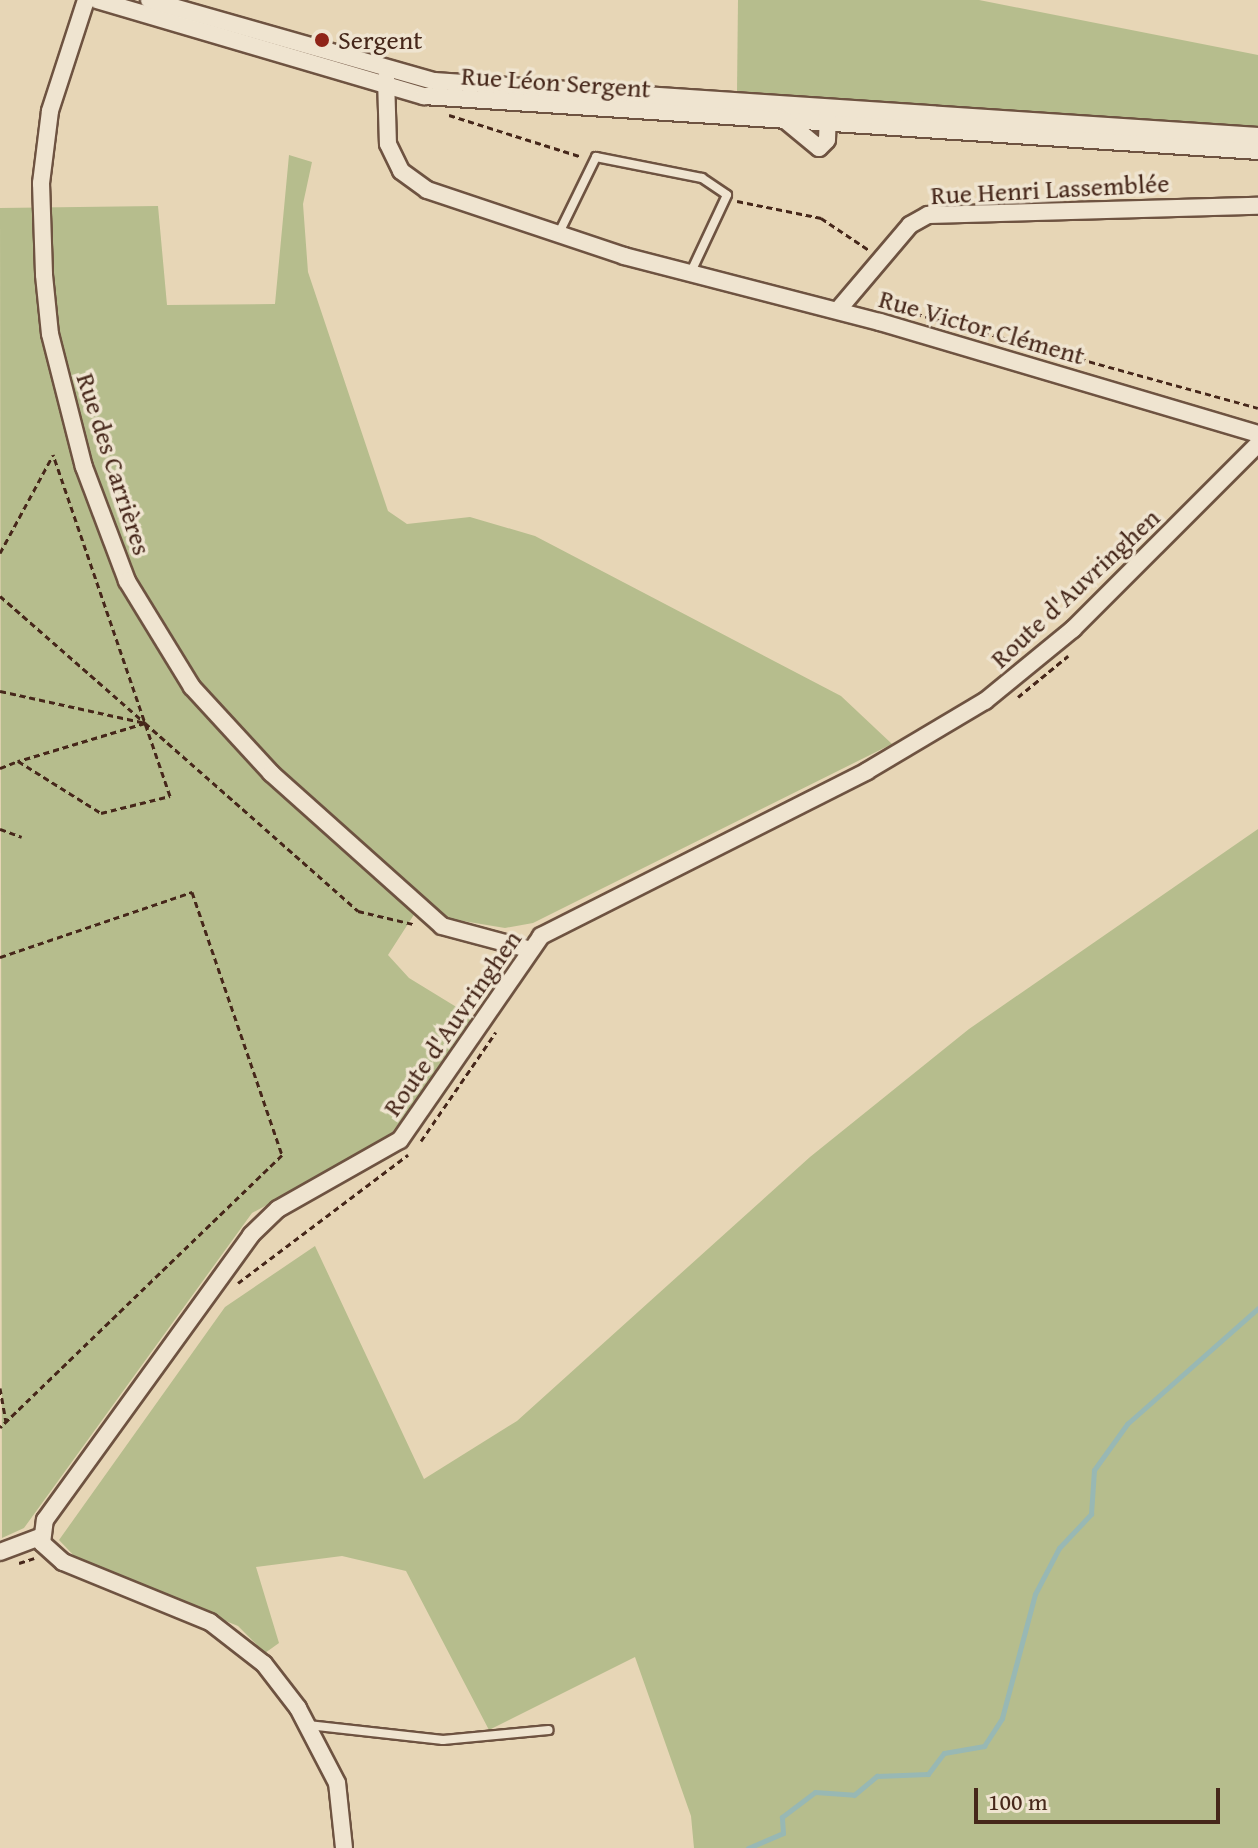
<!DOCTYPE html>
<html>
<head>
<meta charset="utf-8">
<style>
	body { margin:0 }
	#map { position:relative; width:1258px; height:1848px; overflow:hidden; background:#e7d6b6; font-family:"Gentium Book Plus",serif }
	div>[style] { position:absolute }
	.green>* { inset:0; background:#b6bd8d }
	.stream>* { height:5px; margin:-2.5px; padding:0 2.5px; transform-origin:2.5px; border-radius:2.5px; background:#98b8b4 }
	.path>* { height:3px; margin-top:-1.5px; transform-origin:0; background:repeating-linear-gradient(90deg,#46271a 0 6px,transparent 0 10px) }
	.roads { filter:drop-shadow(2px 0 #6e5341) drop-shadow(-2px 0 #6e5341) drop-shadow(0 2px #6e5341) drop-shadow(0 -2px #6e5341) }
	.service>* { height:8px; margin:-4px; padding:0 4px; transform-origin:4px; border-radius:4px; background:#efe4d0 }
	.minor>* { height:16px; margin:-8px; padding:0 8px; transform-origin:8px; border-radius:8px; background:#efe4d0 }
	.dots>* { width:22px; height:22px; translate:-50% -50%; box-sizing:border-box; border:4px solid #efe4d0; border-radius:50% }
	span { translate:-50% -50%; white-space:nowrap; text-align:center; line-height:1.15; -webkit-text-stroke:7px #efe4d0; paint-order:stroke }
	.poi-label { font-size:26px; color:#46271a }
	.left { translate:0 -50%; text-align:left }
	.street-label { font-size:26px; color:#46271a }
	.scale { position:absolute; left:974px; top:1788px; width:246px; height:36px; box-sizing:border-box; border:4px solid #46271a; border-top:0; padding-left:10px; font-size:24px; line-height:28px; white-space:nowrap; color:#46271a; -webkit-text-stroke:6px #efe4d0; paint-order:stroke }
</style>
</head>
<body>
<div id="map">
	<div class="green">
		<i style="clip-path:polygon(738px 0,979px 0,1258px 55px,1258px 128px,737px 91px)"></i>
		<i style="clip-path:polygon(289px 155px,312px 162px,303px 204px,308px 272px,388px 511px,407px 524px,470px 517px,535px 536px,841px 696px,892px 744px,533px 923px,505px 928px,415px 913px,388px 955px,409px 978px,476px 1019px,387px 1139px,252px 1213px,24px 1528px,2px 1538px,0 208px,158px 206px,167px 305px,275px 304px)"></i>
		<i style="clip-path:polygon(1258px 829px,1258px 1848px,694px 1848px,691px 1816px,635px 1657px,489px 1730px,406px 1571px,342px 1556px,256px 1567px,279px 1643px,265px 1653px,238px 1626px,79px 1561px,59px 1540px,225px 1307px,315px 1246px,424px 1479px,517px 1421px,810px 1157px,969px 1029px)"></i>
	</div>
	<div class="stream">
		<i style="left:748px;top:1848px;width:38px;rotate:-23deg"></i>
		<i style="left:783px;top:1833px;width:16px;rotate:-94deg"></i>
		<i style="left:782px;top:1817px;width:41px;rotate:-37.1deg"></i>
		<i style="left:815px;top:1792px;width:39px;rotate:4deg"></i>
		<i style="left:854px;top:1795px;width:30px;rotate:-40deg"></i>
		<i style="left:877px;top:1776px;width:51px;rotate:-2.2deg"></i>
		<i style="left:928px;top:1774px;width:26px;rotate:-53deg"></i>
		<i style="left:944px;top:1753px;width:41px;rotate:-9.9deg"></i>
		<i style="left:984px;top:1746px;width:33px;rotate:-57deg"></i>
		<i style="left:1002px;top:1718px;width:128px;rotate:-75.1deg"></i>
		<i style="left:1035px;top:1594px;width:52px;rotate:-62.4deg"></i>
		<i style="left:1059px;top:1548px;width:47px;rotate:-46.7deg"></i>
		<i style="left:1091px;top:1514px;width:44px;rotate:-86.1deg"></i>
		<i style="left:1094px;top:1470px;width:57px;rotate:-54.3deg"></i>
		<i style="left:1127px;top:1424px;width:175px;rotate:-41.5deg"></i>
	</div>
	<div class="path">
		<i style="left:449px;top:115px;width:139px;rotate:17.5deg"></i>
		<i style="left:737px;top:201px;width:86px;rotate:11.4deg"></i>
		<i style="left:821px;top:218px;width:58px;rotate:33.7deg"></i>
		<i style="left:877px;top:303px;width:395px;rotate:15.4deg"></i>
		<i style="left:0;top:553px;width:111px;rotate:-61.6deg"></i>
		<i style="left:0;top:596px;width:193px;rotate:41.2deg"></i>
		<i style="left:145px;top:723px;width:133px;rotate:163.3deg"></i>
		<i style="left:18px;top:761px;width:98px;rotate:32.1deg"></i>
		<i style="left:101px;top:813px;width:71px;rotate:-13.8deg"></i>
		<i style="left:170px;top:796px;width:361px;rotate:-108.9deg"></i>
		<i style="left:0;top:691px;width:148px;rotate:12.4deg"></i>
		<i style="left:145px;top:723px;width:284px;rotate:41.4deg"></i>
		<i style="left:358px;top:911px;width:57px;rotate:13.3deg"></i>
		<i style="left:1018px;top:697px;width:65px;rotate:-39.4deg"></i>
		<i style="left:0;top:768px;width:19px;rotate:-21deg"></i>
		<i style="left:0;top:829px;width:23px;rotate:20deg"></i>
		<i style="left:0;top:957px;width:203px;rotate:-18.7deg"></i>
		<i style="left:192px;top:892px;width:278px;rotate:71.1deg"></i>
		<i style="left:282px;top:1155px;width:392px;rotate:136deg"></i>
		<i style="left:421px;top:1141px;width:132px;rotate:-55.5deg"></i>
		<i style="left:238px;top:1283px;width:213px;rotate:-37deg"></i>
		<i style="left:0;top:1388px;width:35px;rotate:80deg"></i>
		<i style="left:19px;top:1563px;width:16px;rotate:-18deg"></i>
	</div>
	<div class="roads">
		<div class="service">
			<i style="left:558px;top:235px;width:87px;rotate:-64deg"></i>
			<i style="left:596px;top:157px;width:108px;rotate:11.2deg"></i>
			<i style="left:702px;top:178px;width:30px;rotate:34deg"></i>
			<i style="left:727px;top:195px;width:87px;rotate:115.1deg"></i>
			<i style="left:308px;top:1725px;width:136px;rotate:6.3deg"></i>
			<i style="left:443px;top:1740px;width:106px;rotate:-5.4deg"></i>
		</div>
		<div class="minor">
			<i style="left:86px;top:0;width:117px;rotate:108deg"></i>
			<i style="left:50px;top:111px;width:73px;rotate:97.1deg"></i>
			<i style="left:41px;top:183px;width:92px;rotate:88.1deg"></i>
			<i style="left:44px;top:275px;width:59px;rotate:84.2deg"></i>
			<i style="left:50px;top:334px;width:137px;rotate:75.7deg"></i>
			<i style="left:84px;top:467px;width:122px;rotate:69.3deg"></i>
			<i style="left:127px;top:581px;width:124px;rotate:58.5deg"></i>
			<i style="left:192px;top:687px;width:117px;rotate:47.4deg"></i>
			<i style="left:271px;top:773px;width:229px;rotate:41.8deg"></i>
			<i style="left:442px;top:926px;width:89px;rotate:15deg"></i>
			<i style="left:97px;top:0;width:341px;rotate:16.4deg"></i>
			<i style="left:424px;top:96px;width:836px;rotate:3.77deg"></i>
			<i style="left:149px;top:0;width:296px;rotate:15.9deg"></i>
			<i style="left:434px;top:81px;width:826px;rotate:3.82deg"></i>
			<i style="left:386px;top:78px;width:66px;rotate:88.3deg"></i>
			<i style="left:388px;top:144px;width:30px;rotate:64deg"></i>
			<i style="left:401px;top:171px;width:32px;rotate:36deg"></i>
			<i style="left:427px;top:190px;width:208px;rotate:18.5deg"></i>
			<i style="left:624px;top:256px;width:264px;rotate:14.5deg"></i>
			<i style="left:880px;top:322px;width:394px;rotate:16.5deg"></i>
			<i style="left:785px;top:120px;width:44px;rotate:39.5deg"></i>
			<i style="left:819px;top:148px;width:11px;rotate:-45deg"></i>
			<i style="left:827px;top:140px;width:25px;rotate:-88deg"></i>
			<i style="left:838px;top:310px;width:111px;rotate:-49.7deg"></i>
			<i style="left:910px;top:225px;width:21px;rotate:-29deg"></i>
			<i style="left:928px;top:215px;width:330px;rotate:-1.6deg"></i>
			<i style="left:0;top:1552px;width:43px;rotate:-20.6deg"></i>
			<i style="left:344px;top:1848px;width:65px;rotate:-96.1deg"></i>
			<i style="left:337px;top:1783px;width:85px;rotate:-117.5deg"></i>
			<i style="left:298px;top:1708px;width:56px;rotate:-127.7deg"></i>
			<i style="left:264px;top:1664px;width:68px;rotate:-142.1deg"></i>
			<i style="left:210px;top:1622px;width:159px;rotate:-157.8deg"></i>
			<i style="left:63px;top:1562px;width:28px;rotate:-138deg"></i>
			<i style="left:42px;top:1543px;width:23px;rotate:-83deg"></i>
			<i style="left:45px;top:1520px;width:352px;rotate:-54.1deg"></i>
			<i style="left:251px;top:1235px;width:37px;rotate:-44deg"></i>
			<i style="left:278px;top:1209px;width:140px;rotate:-29.5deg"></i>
			<i style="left:400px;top:1140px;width:248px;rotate:-55.3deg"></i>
			<i style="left:541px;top:936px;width:365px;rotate:-26.8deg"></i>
			<i style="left:867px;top:771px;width:137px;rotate:-30.7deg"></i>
			<i style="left:985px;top:701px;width:114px;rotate:-39.3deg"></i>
			<i style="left:1073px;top:629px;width:262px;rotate:-45deg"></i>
		</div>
	</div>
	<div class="dots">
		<i style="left:322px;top:40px;background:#8f2418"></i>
	</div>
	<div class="poi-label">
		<span class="left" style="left:338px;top:40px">Sergent</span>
	</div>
	<div class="street-label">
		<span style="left:556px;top:82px;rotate:4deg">Rue Léon Sergent</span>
		<span style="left:1050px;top:189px;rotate:-3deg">Rue Henri Lassemblée</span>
		<span style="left:982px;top:327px;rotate:16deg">Rue Victor Clément</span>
		<span style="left:114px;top:464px;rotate:72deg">Rue des Carrières</span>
		<span style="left:1075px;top:588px;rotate:-43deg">Route d'Auvringhen</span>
		<span style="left:452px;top:1023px;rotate:-55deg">Route d'Auvringhen</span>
	</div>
	<div class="scale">100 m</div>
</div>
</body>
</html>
